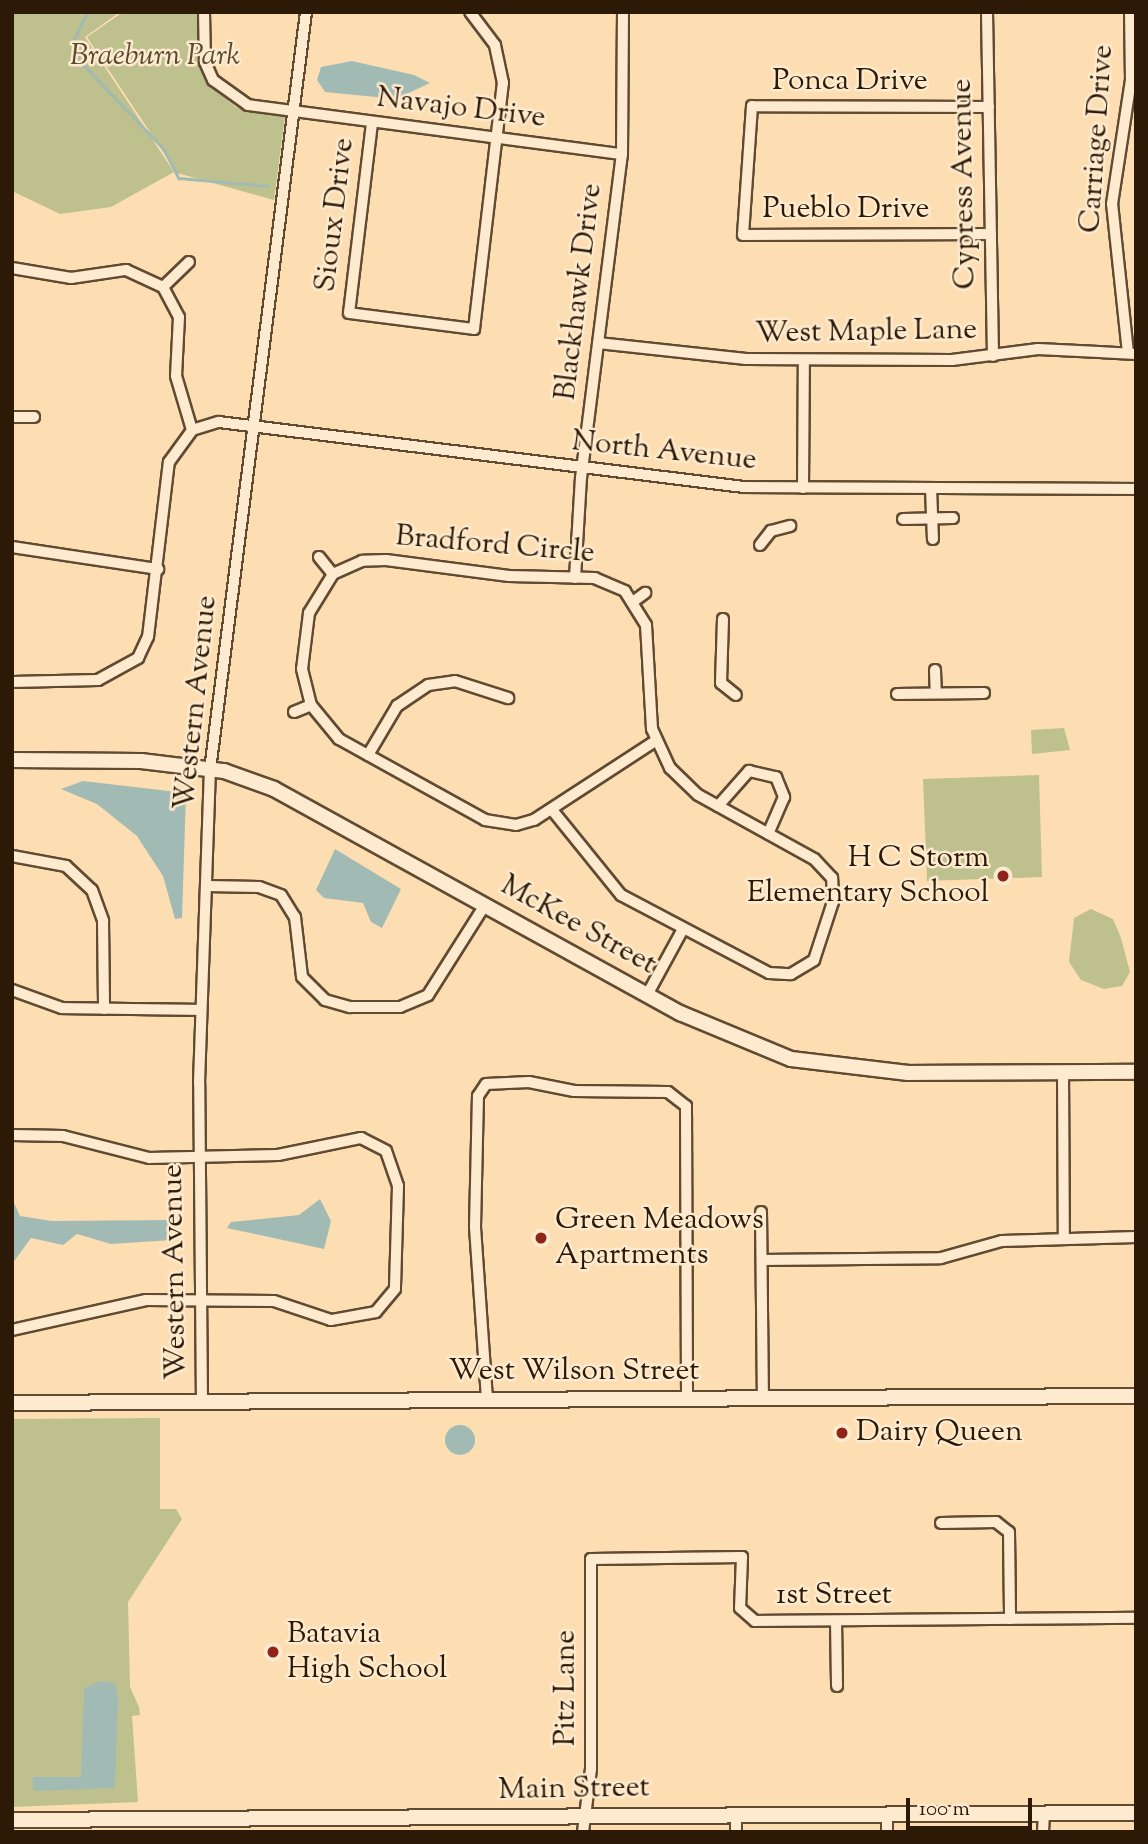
<!DOCTYPE html>
<html>
<head>
<meta charset="utf-8">
<style>
	body { margin:0 }
	#map { position:relative; width:1148px; height:1844px; overflow:hidden; background:#fddeb3; font-family:"Sorts Mill Goudy",serif }
	div>[style] { position:absolute }
	.green>* { inset:0; background:#bec18d }
	.water>* { inset:0; background:#a1bbb4 }
	.round { border-radius:50% }
	.stream>* { height:2.5px; margin:-1.25px; padding:0 1.25px; transform-origin:1.25px; border-radius:1.25px; background:#a1bbb4 }
	.roads { filter:drop-shadow(2px 0 #604b32) drop-shadow(-2px 0 #604b32) drop-shadow(0 2px #604b32) drop-shadow(0 -2px #604b32) }
	.street>* { height:10px; margin:-5px; padding:0 5px; transform-origin:5px; border-radius:5px; background:#feeace }
	.secondary>* { height:14px; margin:-7px; padding:0 7px; transform-origin:7px; border-radius:7px; background:#feeace }
	.dots>* { width:19px; height:19px; translate:-50% -50%; box-sizing:border-box; border:4px solid #feeace; border-radius:50% }
	span { translate:-50% -50%; white-space:nowrap; text-align:center; line-height:1.15; -webkit-text-stroke:5px #feeace; paint-order:stroke }
	.park-label { font-size:30px; color:#584c2f; font-style:italic }
	.street-label { font-size:30px; color:#2c1a07 }
	.poi-label { font-size:30px; color:#2c1a07 }
	.right { translate:-100% -50%; text-align:right }
	.left { translate:0 -50%; text-align:left }
	.frame { position:absolute; inset:0; border:14px solid #2c1a07; pointer-events:none }
	.scale { position:absolute; left:906px; top:1798px; width:126px; height:32px; box-sizing:border-box; border:4px solid #2c1a07; border-top:0; padding-left:9px; font-size:21px; line-height:24px; white-space:nowrap; color:#2c1a07; -webkit-text-stroke:5px #feeace; paint-order:stroke }
</style>
</head>
<body>
<div id="map">
	<div class="green">
		<i style="clip-path:polygon(12px 12px,120px 12px,85px 37px,174px 172px,111px 207px,60px 214px,12px 191px)"></i>
		<i style="clip-path:polygon(123px 12px,200px 12px,199px 61px,214px 89px,236px 107px,285px 116px,274px 200px,177px 173px,87px 37px)"></i>
		<i style="clip-path:polygon(1064px 728px,1070px 750px,1032px 754px,1031px 730px)"></i>
		<i style="clip-path:polygon(1039px 775px,1042px 877px,927px 881px,923px 779px)"></i>
		<i style="clip-path:polygon(1091px 909px,1113px 919px,1121px 938px,1130px 972px,1122px 986px,1104px 989px,1081px 980px,1069px 962px,1074px 918px)"></i>
		<i style="clip-path:polygon(160px 1418px,160px 1509px,176px 1509px,182px 1519px,128px 1602px,130px 1687px,139px 1707px,140px 1715px,132px 1716px,138px 1802px,12px 1807px,13px 1419px)"></i>
	</div>
	<div class="water">
		<i style="clip-path:polygon(352px 61px,414px 75px,430px 83px,396px 99px,325px 92px,317px 80px,321px 67px)"></i>
		<i style="clip-path:polygon(83px 781px,186px 793px,182px 918px,175px 919px,163px 876px,137px 836px,97px 804px,61px 789px)"></i>
		<i style="clip-path:polygon(335px 849px,401px 889px,382px 928px,371px 922px,363px 903px,324px 898px,316px 890px)"></i>
		<i style="clip-path:polygon(12px 1198px,20px 1216px,52px 1221px,167px 1220px,172px 1240px,111px 1244px,77px 1234px,63px 1245px,31px 1238px,12px 1264px)"></i>
		<i style="clip-path:polygon(320px 1199px,331px 1221px,324px 1249px,227px 1228px,231px 1222px,299px 1215px)"></i>
		<i class="round" style="left:445px;top:1425px;width:30px;height:30px"></i>
		<i style="clip-path:polygon(101px 1681px,115px 1683px,118px 1696px,115px 1788px,34px 1791px,32px 1777px,81px 1777px,84px 1688px)"></i>
	</div>
	<div class="stream">
		<i style="left:88px;top:12px;width:34px;rotate:116deg"></i>
		<i style="left:73px;top:43px;width:18px;rotate:71deg"></i>
		<i style="left:79px;top:60px;width:123px;rotate:46.3deg"></i>
		<i style="left:164px;top:149px;width:33px;rotate:63deg"></i>
		<i style="left:179px;top:178px;width:89px;rotate:5.1deg"></i>
	</div>
	<div class="roads">
		<div class="street">
			<i style="left:204px;top:12px;width:50px;rotate:88.9deg"></i>
			<i style="left:205px;top:62px;width:20px;rotate:66deg"></i>
			<i style="left:213px;top:80px;width:43px;rotate:35.5deg"></i>
			<i style="left:248px;top:105px;width:377px;rotate:7.5deg"></i>
			<i style="left:987px;top:12px;width:344px;rotate:89deg"></i>
			<i style="left:989px;top:107px;width:237px;rotate:-179.8deg"></i>
			<i style="left:752px;top:106px;width:129px;rotate:94deg"></i>
			<i style="left:743px;top:235px;width:248px;rotate:-0.2deg"></i>
			<i style="left:372px;top:123px;width:191px;rotate:96.9deg"></i>
			<i style="left:349px;top:313px;width:126px;rotate:7.3deg"></i>
			<i style="left:474px;top:329px;width:248px;rotate:-83.3deg"></i>
			<i style="left:503px;top:83px;width:39px;rotate:-102deg"></i>
			<i style="left:495px;top:45px;width:41px;rotate:-127.1deg"></i>
			<i style="left:12px;top:268px;width:60px;rotate:9.6deg"></i>
			<i style="left:71px;top:278px;width:56px;rotate:-8.3deg"></i>
			<i style="left:126px;top:270px;width:41px;rotate:24.7deg"></i>
			<i style="left:163px;top:287px;width:34px;rotate:62deg"></i>
			<i style="left:179px;top:317px;width:59px;rotate:92.9deg"></i>
			<i style="left:176px;top:376px;width:56px;rotate:73.5deg"></i>
			<i style="left:163px;top:287px;width:36px;rotate:-44deg"></i>
			<i style="left:598px;top:343px;width:149px;rotate:6.2deg"></i>
			<i style="left:746px;top:359px;width:206px;rotate:0.3deg"></i>
			<i style="left:952px;top:360px;width:87px;rotate:-7.3deg"></i>
			<i style="left:1038px;top:349px;width:98px;rotate:2.9deg"></i>
			<i style="left:1128px;top:353px;width:150px;rotate:-96.1deg"></i>
			<i style="left:1112px;top:204px;width:125px;rotate:-81.3deg"></i>
			<i style="left:1131px;top:80px;width:68px;rotate:-90.8deg"></i>
			<i style="left:12px;top:417px;width:22px"></i>
			<i style="left:803px;top:488px;width:128px;rotate:-89.6deg"></i>
			<i style="left:931px;top:488px;width:51px;rotate:87.8deg"></i>
			<i style="left:903px;top:519px;width:50px;rotate:-1.1deg"></i>
			<i style="left:760px;top:545px;width:18px;rotate:-52deg"></i>
			<i style="left:771px;top:531px;width:20px;rotate:-15deg"></i>
			<i style="left:12px;top:547px;width:148px;rotate:8.6deg"></i>
			<i style="left:319px;top:557px;width:22px;rotate:51deg"></i>
			<i style="left:575px;top:578px;width:100px;rotate:-86.6deg"></i>
			<i style="left:581px;top:478px;width:327px;rotate:-82.8deg"></i>
			<i style="left:622px;top:154px;width:142px;rotate:-89.6deg"></i>
			<i style="left:634px;top:601px;width:14px;rotate:-36deg"></i>
			<i style="left:723px;top:619px;width:64px;rotate:91.8deg"></i>
			<i style="left:721px;top:683px;width:19px;rotate:39deg"></i>
			<i style="left:935px;top:670px;width:23px;rotate:88deg"></i>
			<i style="left:12px;top:682px;width:86px;rotate:-1.3deg"></i>
			<i style="left:98px;top:680px;width:46px;rotate:-28.8deg"></i>
			<i style="left:138px;top:658px;width:23px;rotate:-65deg"></i>
			<i style="left:148px;top:637px;width:176px;rotate:-83.2deg"></i>
			<i style="left:169px;top:462px;width:39px;rotate:-54deg"></i>
			<i style="left:192px;top:430px;width:28px;rotate:-17deg"></i>
			<i style="left:219px;top:422px;width:529px;rotate:7.06deg"></i>
			<i style="left:744px;top:487px;width:392px;rotate:0.3deg"></i>
			<i style="left:897px;top:694px;width:87px;rotate:-0.7deg"></i>
			<i style="left:294px;top:712px;width:18px;rotate:-22deg"></i>
			<i style="left:368px;top:755px;width:57px;rotate:-59.4deg"></i>
			<i style="left:397px;top:706px;width:37px;rotate:-34deg"></i>
			<i style="left:428px;top:685px;width:27px;rotate:-8deg"></i>
			<i style="left:455px;top:681px;width:56px;rotate:17.8deg"></i>
			<i style="left:718px;top:806px;width:47px;rotate:-48.5deg"></i>
			<i style="left:749px;top:771px;width:28px;rotate:13deg"></i>
			<i style="left:776px;top:777px;width:22px;rotate:68deg"></i>
			<i style="left:784px;top:797px;width:40px;rotate:113.4deg"></i>
			<i style="left:553px;top:811px;width:108px;rotate:51deg"></i>
			<i style="left:621px;top:895px;width:167px;rotate:27.8deg"></i>
			<i style="left:769px;top:973px;width:22px;rotate:3deg"></i>
			<i style="left:791px;top:974px;width:27px;rotate:-31deg"></i>
			<i style="left:814px;top:960px;width:61px;rotate:-71.9deg"></i>
			<i style="left:833px;top:902px;width:24px;rotate:-92deg"></i>
			<i style="left:832px;top:878px;width:26px;rotate:-133deg"></i>
			<i style="left:814px;top:859px;width:132px;rotate:-151.1deg"></i>
			<i style="left:698px;top:795px;width:39px;rotate:-136deg"></i>
			<i style="left:670px;top:768px;width:43px;rotate:-114.8deg"></i>
			<i style="left:652px;top:729px;width:104px;rotate:-93.3deg"></i>
			<i style="left:646px;top:625px;width:40px;rotate:-122deg"></i>
			<i style="left:625px;top:591px;width:33px;rotate:-157deg"></i>
			<i style="left:595px;top:578px;width:86px;rotate:-178.7deg"></i>
			<i style="left:509px;top:576px;width:124px;rotate:-172.6deg"></i>
			<i style="left:386px;top:560px;width:24px;rotate:178deg"></i>
			<i style="left:362px;top:561px;width:32px;rotate:156deg"></i>
			<i style="left:333px;top:574px;width:46px;rotate:121.6deg"></i>
			<i style="left:309px;top:613px;width:56px;rotate:97.1deg"></i>
			<i style="left:302px;top:669px;width:37px;rotate:76deg"></i>
			<i style="left:311px;top:705px;width:44px;rotate:50.5deg"></i>
			<i style="left:339px;top:739px;width:167px;rotate:29deg"></i>
			<i style="left:485px;top:820px;width:31px;rotate:9deg"></i>
			<i style="left:516px;top:825px;width:19px;rotate:-16deg"></i>
			<i style="left:534px;top:820px;width:145px;rotate:-33.1deg"></i>
			<i style="left:12px;top:856px;width:55px;rotate:10.5deg"></i>
			<i style="left:66px;top:866px;width:35px;rotate:43deg"></i>
			<i style="left:92px;top:890px;width:33px;rotate:70deg"></i>
			<i style="left:103px;top:921px;width:88px;rotate:89.3deg"></i>
			<i style="left:207px;top:886px;width:52px;rotate:1.1deg"></i>
			<i style="left:259px;top:887px;width:23px;rotate:20deg"></i>
			<i style="left:281px;top:895px;width:26px;rotate:58deg"></i>
			<i style="left:295px;top:917px;width:60px;rotate:83.3deg"></i>
			<i style="left:302px;top:977px;width:33px;rotate:45deg"></i>
			<i style="left:325px;top:1000px;width:26px;rotate:16deg"></i>
			<i style="left:350px;top:1007px;width:50px"></i>
			<i style="left:400px;top:1007px;width:30px;rotate:-23deg"></i>
			<i style="left:428px;top:995px;width:107px;rotate:-57.7deg"></i>
			<i style="left:12px;top:990px;width:53px;rotate:19.8deg"></i>
			<i style="left:62px;top:1008px;width:139px;rotate:0.8deg"></i>
			<i style="left:647px;top:995px;width:75px;rotate:-61.4deg"></i>
			<i style="left:1063px;top:1072px;width:167px;rotate:89.7deg"></i>
			<i style="left:12px;top:1135px;width:51px;rotate:1.1deg"></i>
			<i style="left:63px;top:1136px;width:89px;rotate:14.3deg"></i>
			<i style="left:149px;top:1158px;width:129px;rotate:-1.3deg"></i>
			<i style="left:278px;top:1155px;width:85px;rotate:-11.6deg"></i>
			<i style="left:361px;top:1138px;width:28px;rotate:27deg"></i>
			<i style="left:386px;top:1151px;width:37px;rotate:71deg"></i>
			<i style="left:398px;top:1186px;width:103px;rotate:91.7deg"></i>
			<i style="left:395px;top:1289px;width:30px;rotate:130deg"></i>
			<i style="left:376px;top:1312px;width:46px;rotate:169.9deg"></i>
			<i style="left:331px;top:1320px;width:60px;rotate:-161.6deg"></i>
			<i style="left:274px;top:1301px;width:128px;rotate:-179.6deg"></i>
			<i style="left:146px;top:1300px;width:137px;rotate:167.4deg"></i>
			<i style="left:761px;top:1212px;width:185px;rotate:89.4deg"></i>
			<i style="left:762px;top:1260px;width:179px;rotate:-0.6deg"></i>
			<i style="left:941px;top:1258px;width:63px;rotate:-15.6deg"></i>
			<i style="left:1002px;top:1241px;width:134px;rotate:-1.7deg"></i>
			<i style="left:487px;top:1399px;width:172px;rotate:-94deg"></i>
			<i style="left:475px;top:1227px;width:131px;rotate:-88.7deg"></i>
			<i style="left:478px;top:1096px;width:14px;rotate:-56deg"></i>
			<i style="left:486px;top:1084px;width:43px;rotate:-2.7deg"></i>
			<i style="left:529px;top:1082px;width:46px;rotate:11.3deg"></i>
			<i style="left:574px;top:1091px;width:94px;rotate:0.6deg"></i>
			<i style="left:668px;top:1092px;width:23px;rotate:38deg"></i>
			<i style="left:686px;top:1106px;width:292px;rotate:89.8deg"></i>
			<i style="left:202px;top:1403px;width:320px;rotate:-90.5deg"></i>
			<i style="left:199px;top:1083px;width:313px;rotate:-88deg"></i>
			<i style="left:210px;top:770px;width:764px;rotate:-82.78deg"></i>
			<i style="left:941px;top:1523px;width:55px;rotate:-1deg"></i>
			<i style="left:996px;top:1522px;width:16px;rotate:38deg"></i>
			<i style="left:1009px;top:1532px;width:87px;rotate:89.3deg"></i>
			<i style="left:836px;top:1621px;width:65px;rotate:89.1deg"></i>
			<i style="left:887px;top:1814px;width:18px;rotate:90deg"></i>
			<i style="left:736px;top:1815px;width:17px;rotate:90deg"></i>
			<i style="left:583px;top:1832px;width:64px;rotate:-82.8deg"></i>
			<i style="left:591px;top:1769px;width:210px;rotate:-90deg"></i>
			<i style="left:591px;top:1559px;width:151px;rotate:-0.8deg"></i>
			<i style="left:742px;top:1557px;width:51px;rotate:92.2deg"></i>
			<i style="left:740px;top:1608px;width:20px;rotate:41deg"></i>
			<i style="left:755px;top:1621px;width:381px;rotate:-0.5deg"></i>
			<i style="left:1043px;top:1832px;width:19px;rotate:-87deg"></i>
		</div>
		<div class="secondary">
			<i style="left:12px;top:760px;width:129px;rotate:0.4deg"></i>
			<i style="left:141px;top:761px;width:84px;rotate:6.9deg"></i>
			<i style="left:224px;top:771px;width:53px;rotate:19.8deg"></i>
			<i style="left:274px;top:789px;width:464px;rotate:28.9deg"></i>
			<i style="left:680px;top:1013px;width:120px;rotate:22.5deg"></i>
			<i style="left:791px;top:1059px;width:118px;rotate:6.8deg"></i>
			<i style="left:908px;top:1073px;width:228px;rotate:-0.3deg"></i>
			<i style="left:12px;top:1403px;width:1124px;rotate:-0.36deg"></i>
			<i style="left:12px;top:1820px;width:1124px;rotate:-0.36deg"></i>
		</div>
	</div>
	<div class="dots">
		<i style="left:1003px;top:876px;background:#8f2418"></i>
		<i style="left:541px;top:1238px;background:#8f2418"></i>
		<i style="left:842px;top:1433px;background:#8f2418"></i>
		<i style="left:273px;top:1652px;background:#8f2418"></i>
	</div>
	<div class="park-label">
		<span style="left:155px;top:57px">Braeburn Park</span>
	</div>
	<div class="street-label">
		<span style="left:850px;top:82px">Ponca Drive</span>
		<span style="left:461px;top:109px;rotate:7deg">Navajo Drive</span>
		<span style="left:1098px;top:139px;rotate:-86deg">Carriage Drive</span>
		<span style="left:965px;top:184px;rotate:-91deg">Cypress Avenue</span>
		<span style="left:846px;top:210px">Pueblo Drive</span>
		<span style="left:336px;top:215px;rotate:-83deg">Sioux Drive</span>
		<span style="left:580px;top:292px;rotate:-83deg">Blackhawk Drive</span>
		<span style="left:866px;top:333px;rotate:-1deg">West Maple Lane</span>
		<span style="left:664px;top:452px;rotate:6deg">North Avenue</span>
		<span style="left:495px;top:546px;rotate:5deg">Bradford Circle</span>
		<span style="left:197px;top:703px;rotate:-84deg">Western Avenue</span>
		<span style="left:578px;top:926px;rotate:29deg">McKee Street</span>
		<span style="left:176px;top:1272px;rotate:-91deg">Western Avenue</span>
		<span style="left:574px;top:1372px">West Wilson Street</span>
		<span style="left:834px;top:1596px">1st Street</span>
		<span style="left:567px;top:1688px;rotate:-90deg">Pitz Lane</span>
		<span style="left:574px;top:1790px;rotate:-1deg">Main Street</span>
	</div>
	<div class="poi-label">
		<span class="right" style="left:989px;top:876px">H C Storm<br>Elementary School</span>
		<span class="left" style="left:555px;top:1238px">Green Meadows<br>Apartments</span>
		<span class="left" style="left:856px;top:1433px">Dairy Queen</span>
		<span class="left" style="left:287px;top:1652px">Batavia<br>High School</span>
	</div>
	<div class="frame"></div>
	<div class="scale">100 m</div>
</div>
</body>
</html>
